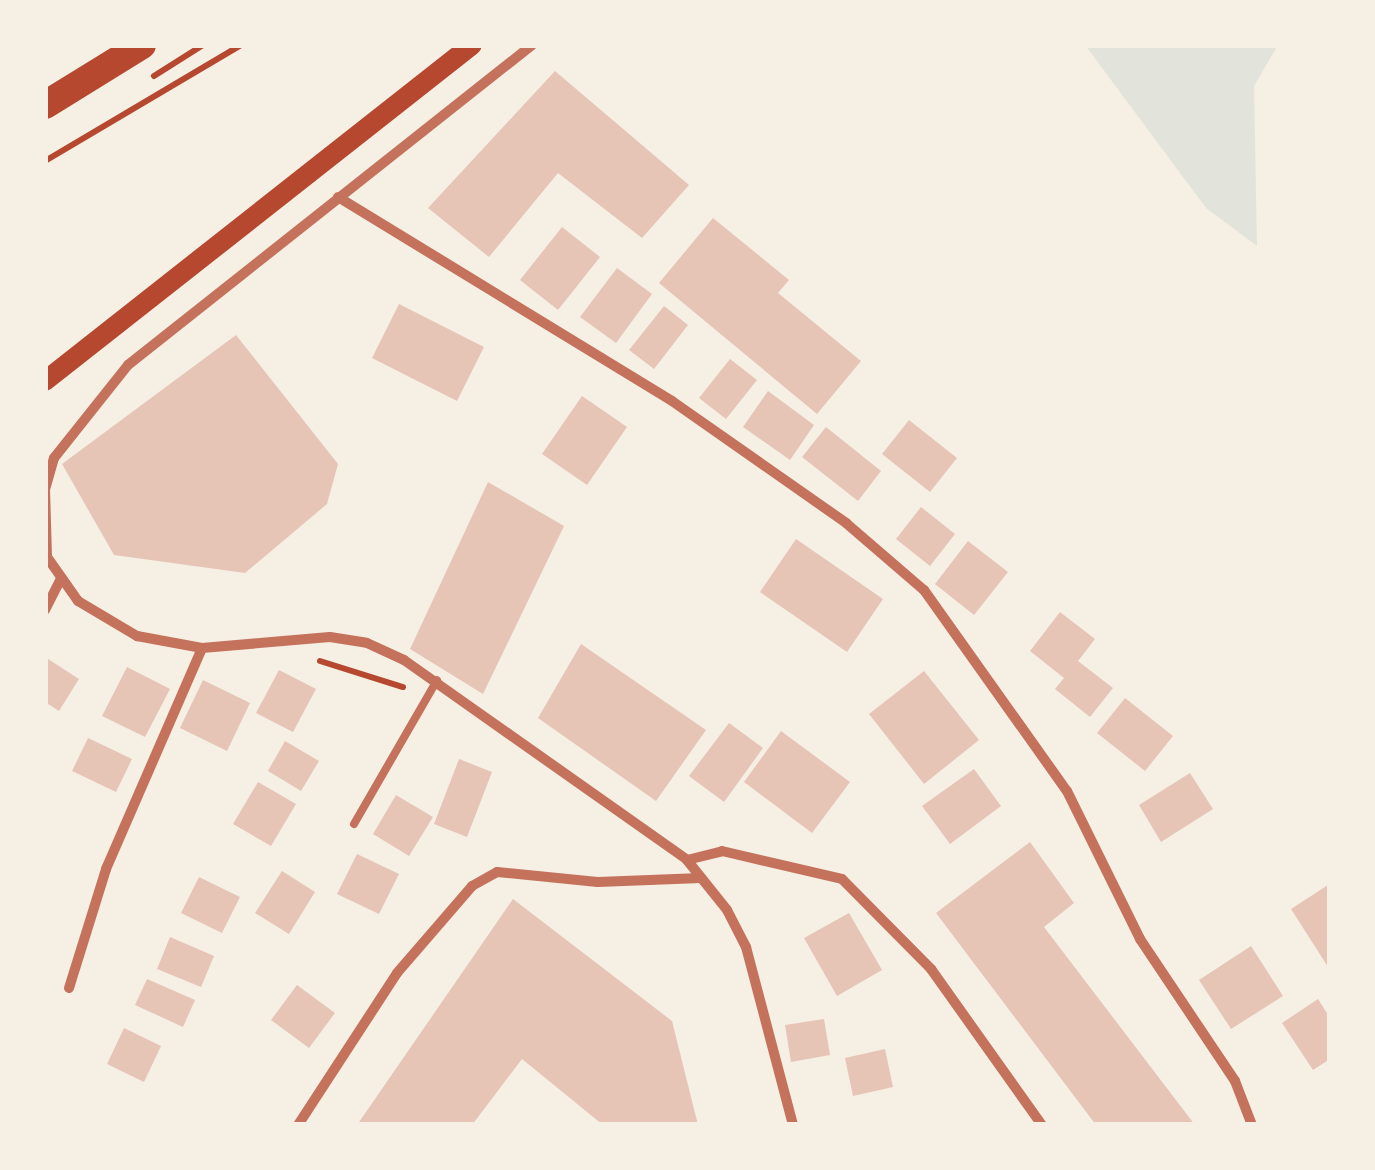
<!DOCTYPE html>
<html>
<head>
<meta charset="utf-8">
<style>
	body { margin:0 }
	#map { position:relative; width:1375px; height:1170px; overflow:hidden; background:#f6efe4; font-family:Montserrat,sans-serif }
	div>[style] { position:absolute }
	.green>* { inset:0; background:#e2e4dc }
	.building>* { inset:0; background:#e6c5b7 }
	.path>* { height:6px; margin:-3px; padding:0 3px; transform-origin:3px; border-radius:3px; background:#b5482f }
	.service>* { height:8px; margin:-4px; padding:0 4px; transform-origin:4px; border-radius:4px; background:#c5725c }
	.minor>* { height:10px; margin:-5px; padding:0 5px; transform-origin:5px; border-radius:5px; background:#c5725c }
	.secondary>* { height:20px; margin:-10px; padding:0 10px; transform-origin:10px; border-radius:10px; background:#b5482f }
	.trunk>* { height:28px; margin:-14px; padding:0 14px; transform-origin:14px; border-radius:14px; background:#b5482f }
	span { translate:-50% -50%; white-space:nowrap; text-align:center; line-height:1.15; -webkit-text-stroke:9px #f6efe4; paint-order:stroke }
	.frame { position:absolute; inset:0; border:48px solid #f6efe4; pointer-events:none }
</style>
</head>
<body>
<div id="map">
	<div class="green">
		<i style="clip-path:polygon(1085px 45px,1278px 45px,1254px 86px,1257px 246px,1206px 208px)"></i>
	</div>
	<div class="building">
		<i style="clip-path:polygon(555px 71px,689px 185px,642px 238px,558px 173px,489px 257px,428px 208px)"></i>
		<i style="clip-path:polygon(713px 218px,789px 280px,778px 293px,861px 361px,817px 414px,659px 283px)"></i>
		<i style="clip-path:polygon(562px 227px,600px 257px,558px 310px,520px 280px)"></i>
		<i style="clip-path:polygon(617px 268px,652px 294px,616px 343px,580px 317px)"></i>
		<i style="clip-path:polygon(399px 304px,484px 347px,457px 401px,372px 358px)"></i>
		<i style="clip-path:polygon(664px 306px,688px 325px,654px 369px,629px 350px)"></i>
		<i style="clip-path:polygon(236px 335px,338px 464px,327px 504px,245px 573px,114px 555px,62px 464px)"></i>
		<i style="clip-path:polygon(730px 359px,757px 380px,726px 419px,699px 398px)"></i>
		<i style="clip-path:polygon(768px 391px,814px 425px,790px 460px,743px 427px)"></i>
		<i style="clip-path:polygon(582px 396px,627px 427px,587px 485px,542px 454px)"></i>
		<i style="clip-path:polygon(909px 420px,957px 458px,930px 492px,882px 454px)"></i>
		<i style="clip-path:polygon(826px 427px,881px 471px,858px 501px,802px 457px)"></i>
		<i style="clip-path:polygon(488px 482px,564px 526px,483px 694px,410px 649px)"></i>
		<i style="clip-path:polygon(921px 507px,955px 534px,930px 566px,896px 539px)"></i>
		<i style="clip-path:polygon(796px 539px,883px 599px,847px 652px,760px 592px)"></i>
		<i style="clip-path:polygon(968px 541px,1008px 572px,974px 615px,935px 584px)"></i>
		<i style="clip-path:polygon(1060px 612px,1095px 639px,1078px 661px,1113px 688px,1090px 717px,1055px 689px,1064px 678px,1030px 651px)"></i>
		<i style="clip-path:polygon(581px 644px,706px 730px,656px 801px,538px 718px)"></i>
		<i style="clip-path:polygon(45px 657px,79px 679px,59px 711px,45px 702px)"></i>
		<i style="clip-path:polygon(127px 667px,170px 689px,145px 737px,102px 716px)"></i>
		<i style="clip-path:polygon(279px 670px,316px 689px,293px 732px,256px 713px)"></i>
		<i style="clip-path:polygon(924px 671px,979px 740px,924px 784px,869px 714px)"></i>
		<i style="clip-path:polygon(203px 680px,250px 703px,227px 751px,180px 728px)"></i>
		<i style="clip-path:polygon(1125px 698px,1173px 736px,1145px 771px,1097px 733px)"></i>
		<i style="clip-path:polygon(729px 723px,763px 748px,724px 802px,689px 776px)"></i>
		<i style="clip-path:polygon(781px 731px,850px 782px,812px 833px,744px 782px)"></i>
		<i style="clip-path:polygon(88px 738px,132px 759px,116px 792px,72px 771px)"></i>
		<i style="clip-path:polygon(285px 741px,319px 761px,301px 791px,268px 771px)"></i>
		<i style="clip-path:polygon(459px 759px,492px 772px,467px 837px,434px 824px)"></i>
		<i style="clip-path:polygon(974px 769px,1001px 806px,950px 844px,922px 806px)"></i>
		<i style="clip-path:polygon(1190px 773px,1213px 809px,1161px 842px,1139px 805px)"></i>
		<i style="clip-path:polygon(258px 782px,296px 804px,271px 846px,233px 824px)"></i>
		<i style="clip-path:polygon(396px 795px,433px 817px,409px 856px,373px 834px)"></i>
		<i style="clip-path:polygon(1030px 842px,1074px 903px,1044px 927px,1195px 1125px,1096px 1125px,936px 913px)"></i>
		<i style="clip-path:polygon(357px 854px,399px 874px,379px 914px,337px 894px)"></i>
		<i style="clip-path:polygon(282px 871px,315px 892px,289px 934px,255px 913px)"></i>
		<i style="clip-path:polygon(199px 877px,240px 897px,222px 933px,181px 913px)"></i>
		<i style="clip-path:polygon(1328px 885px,1330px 889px,1330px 970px,1291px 909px)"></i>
		<i style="clip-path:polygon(513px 899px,672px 1021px,698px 1125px,603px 1125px,522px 1059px,472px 1125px,357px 1125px)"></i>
		<i style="clip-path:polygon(849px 913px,882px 970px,837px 996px,804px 938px)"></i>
		<i style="clip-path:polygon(170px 937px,214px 956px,201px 987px,157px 969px)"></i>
		<i style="clip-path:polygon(1251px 946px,1283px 996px,1231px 1029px,1199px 980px)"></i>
		<i style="clip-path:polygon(147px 979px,195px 1000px,183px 1027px,135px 1005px)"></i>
		<i style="clip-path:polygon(297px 985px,335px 1013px,309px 1048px,271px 1020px)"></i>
		<i style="clip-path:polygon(1318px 999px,1330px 1018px,1330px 1059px,1313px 1070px,1282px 1023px)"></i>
		<i style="clip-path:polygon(824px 1019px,830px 1055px,791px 1062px,785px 1025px)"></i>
		<i style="clip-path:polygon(124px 1028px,161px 1046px,144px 1082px,107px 1064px)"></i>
		<i style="clip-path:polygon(885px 1049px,893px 1087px,853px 1096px,845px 1058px)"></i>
	</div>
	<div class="path">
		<i style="left:154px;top:76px;width:58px;rotate:-32.3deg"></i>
		<i style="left:45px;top:161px;width:228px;rotate:-30.6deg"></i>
		<i style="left:320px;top:661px;width:87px;rotate:17.4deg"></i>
	</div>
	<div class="service">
		<i style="left:354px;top:824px;width:166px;rotate:-60deg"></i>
	</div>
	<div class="minor">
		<i style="left:532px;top:45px;width:515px;rotate:141.62deg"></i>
		<i style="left:128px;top:365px;width:119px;rotate:128.5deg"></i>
		<i style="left:54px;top:458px;width:32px;rotate:106deg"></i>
		<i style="left:45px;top:489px;width:68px;rotate:88.3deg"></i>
		<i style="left:47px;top:557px;width:54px;rotate:54.8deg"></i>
		<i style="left:78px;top:601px;width:69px;rotate:30.7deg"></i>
		<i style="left:137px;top:636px;width:66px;rotate:10.5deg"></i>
		<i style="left:202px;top:648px;width:128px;rotate:-4.9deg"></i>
		<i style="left:330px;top:637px;width:37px;rotate:9deg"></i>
		<i style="left:367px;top:643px;width:41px;rotate:24.7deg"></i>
		<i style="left:404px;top:660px;width:347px;rotate:35.2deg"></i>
		<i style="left:687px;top:860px;width:64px;rotate:51.3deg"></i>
		<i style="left:727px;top:910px;width:42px;rotate:62.8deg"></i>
		<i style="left:746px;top:947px;width:184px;rotate:75.2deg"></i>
		<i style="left:338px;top:197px;width:391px;rotate:31.4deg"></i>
		<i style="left:672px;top:401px;width:213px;rotate:35deg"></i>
		<i style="left:846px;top:523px;width:103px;rotate:40.7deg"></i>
		<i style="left:924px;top:590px;width:247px;rotate:54.6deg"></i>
		<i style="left:1067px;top:791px;width:165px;rotate:63.7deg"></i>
		<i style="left:1140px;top:939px;width:171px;rotate:56.2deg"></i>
		<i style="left:1235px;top:1081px;width:47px;rotate:68.9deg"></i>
		<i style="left:45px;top:610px;width:33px;rotate:-63deg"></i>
		<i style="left:687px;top:860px;width:36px;rotate:-14deg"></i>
		<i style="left:722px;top:851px;width:123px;rotate:13.1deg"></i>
		<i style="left:842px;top:879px;width:127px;rotate:45.3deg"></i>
		<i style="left:931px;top:969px;width:191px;rotate:54.6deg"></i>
		<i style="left:69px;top:988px;width:125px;rotate:-72.7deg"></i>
		<i style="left:106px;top:869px;width:241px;rotate:-66.5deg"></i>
		<i style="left:298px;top:1125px;width:181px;rotate:-56.9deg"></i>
		<i style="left:397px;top:973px;width:115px;rotate:-49.2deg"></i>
		<i style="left:472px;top:886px;width:29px;rotate:-29deg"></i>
		<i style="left:497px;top:872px;width:101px;rotate:5.7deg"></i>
		<i style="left:598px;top:882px;width:103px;rotate:-2.2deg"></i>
	</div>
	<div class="secondary">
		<i style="left:45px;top:381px;width:543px;rotate:-38.2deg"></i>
	</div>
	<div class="trunk">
		<i style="left:45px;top:105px;width:114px;rotate:-31.7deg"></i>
	</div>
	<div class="frame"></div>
</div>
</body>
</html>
